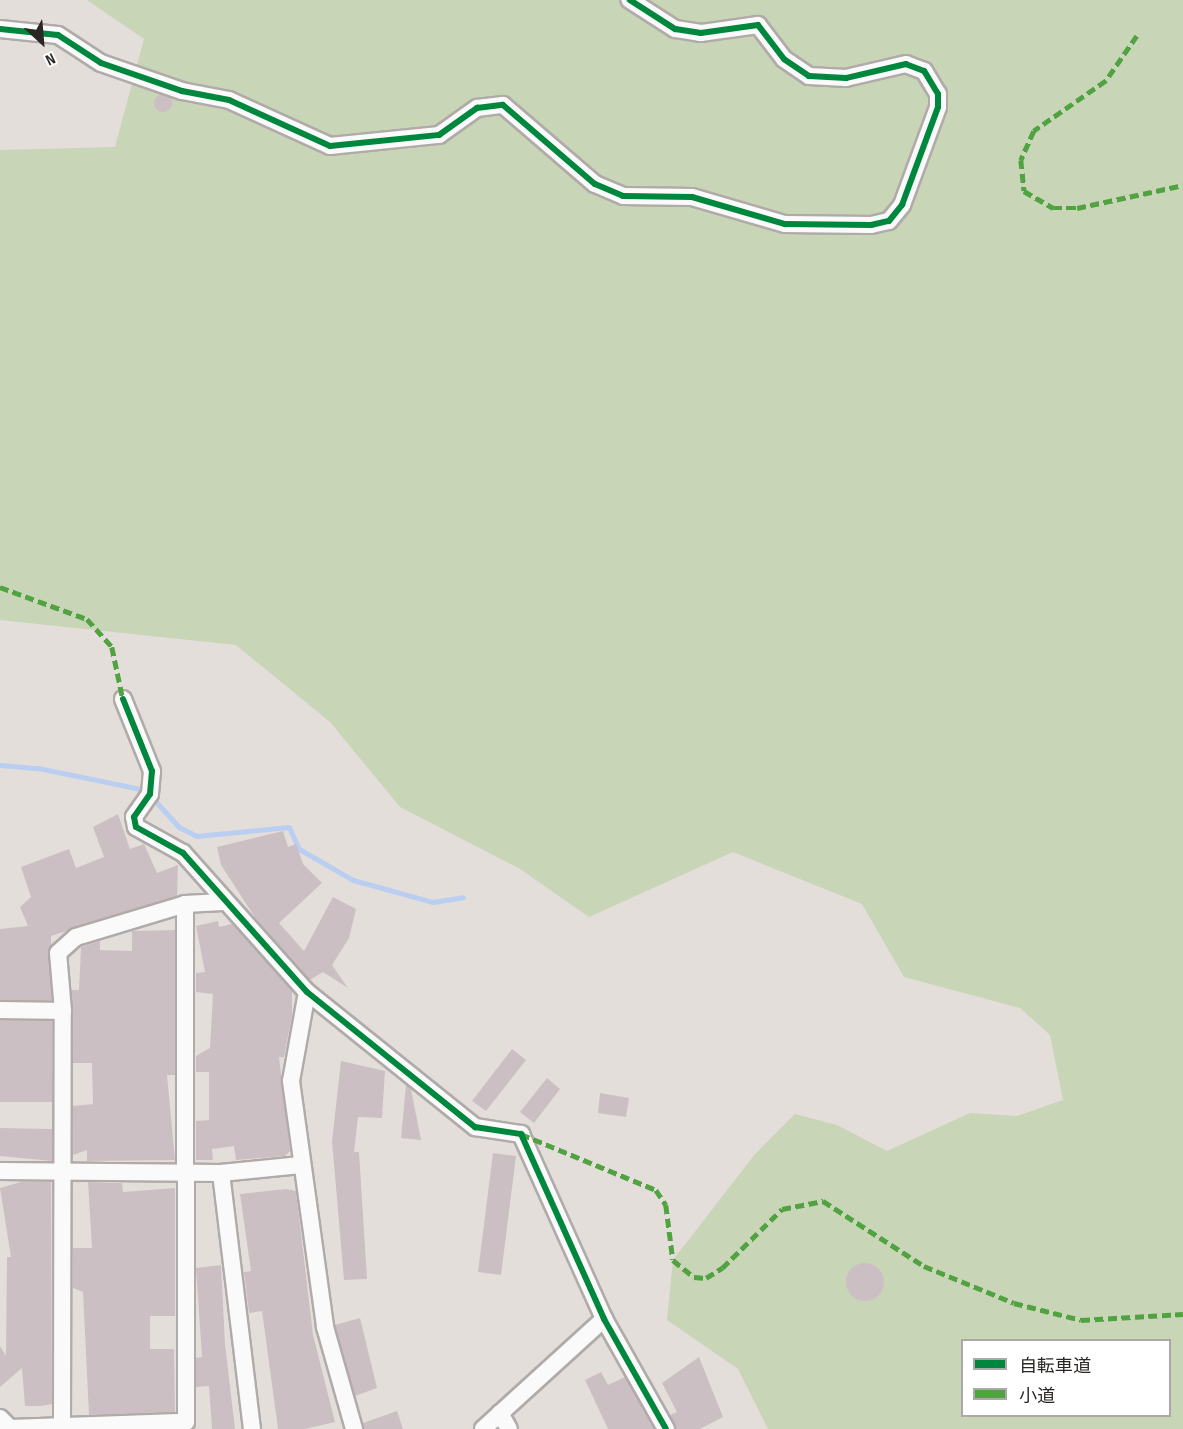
<!DOCTYPE html>
<html>
<head>
<meta charset="utf-8">
<style>
	body { margin:0 }
	#map { position:relative; width:1183px; height:1429px; overflow:hidden; background:#e4dedb; font-family:"Sofia Sans Condensed","Noto Sans JP",sans-serif }
	div>[style] { position:absolute }
	.green>* { inset:0; background:#c8d5b6 }
	.stream>* { height:5px; margin:-2.5px; padding:0 2.5px; transform-origin:2.5px; border-radius:2.5px; background:#b9cef0 }
	.building>* { inset:0; background:#ccbfc3 }
	.round { border-radius:50% }
	.roads { filter:drop-shadow(2px 0 #b0aba9) drop-shadow(-2px 0 #b0aba9) drop-shadow(0 2px #b0aba9) drop-shadow(0 -2px #b0aba9) }
	.minor>* { height:16px; margin:-8px; padding:0 8px; transform-origin:8px; border-radius:8px; background:#fbfafa }
	.quiet>* { height:4.5px; margin-top:-2.25px; transform-origin:0; background:repeating-linear-gradient(90deg,#51a342 0 9px,transparent 0 13.5px) }
	.cycleway>* { height:6px; margin:-3px; padding:0 3px; transform-origin:3px; border-radius:3px; background:#00873e }
	span { translate:-50% -50%; white-space:nowrap; text-align:center; line-height:1.15; -webkit-text-stroke:4.5px #fff; paint-order:stroke }
	.legend { position:absolute; left:961px; top:1339px; width:210px; height:78px; box-sizing:border-box; background:#fff; border:2px solid #aaa9a8; margin:0; padding:8px 10px; list-style:none; font-size:18px; color:#2b2725 }
	.legend li { display:flex; align-items:center; gap:12px; height:30px }
	.legend b { width:30px; border:2px solid #aaa9a8 }
	.north { position:absolute; left:12px; top:12px; width:60px; height:60px; -webkit-text-stroke:4px #fff; paint-order:stroke; rotate:154deg; font-size:16px; font-weight:700; line-height:24px; text-align:center; color:#2b2725 }
	.north::after { content:''; display:block; margin:auto; width:21px; height:27px; background:#2b2725; clip-path:polygon(50% 0,100% 100%,50% 72%,0 100%) }
</style>
</head>
<body>
<div id="map">
	<div class="green">
		<i style="clip-path:polygon(evenodd,87px 0,1183px 0,1183px 1429px,768px 1429px,738px 1369px,667px 1320px,673px 1260px,755px 1154px,795px 1114px,837px 1125px,887px 1151px,970px 1113px,1017px 1116px,1063px 1100px,1050px 1035px,1020px 1008px,904px 977px,862px 904px,733px 852px,589px 917px,520px 869px,400px 807px,330px 722px,236px 645px,0 620px,0 150px,115px 147px,144px 39px,87px 0,962px 1340px,1170px 1340px,1170px 1416px,962px 1416px,962px 1340px)"></i>
	</div>
	<div class="stream">
		<i style="left:0;top:765px;width:38px;rotate:5deg"></i>
		<i style="left:38px;top:768px;width:109px;rotate:11.6deg"></i>
		<i style="left:145px;top:790px;width:50px;rotate:47.4deg"></i>
		<i style="left:179px;top:827px;width:20px;rotate:27deg"></i>
		<i style="left:197px;top:836px;width:92px;rotate:-5.6deg"></i>
		<i style="left:289px;top:827px;width:24px;rotate:66deg"></i>
		<i style="left:299px;top:849px;width:62px;rotate:29.9deg"></i>
		<i style="left:353px;top:880px;width:83px;rotate:15.4deg"></i>
		<i style="left:433px;top:902px;width:30px;rotate:-9deg"></i>
	</div>
	<div class="building">
		<i class="round" style="left:154px;top:94px;width:18px;height:18px"></i>
		<i style="clip-path:polygon(118px 814px,130px 849px,144px 844px,157px 873px,178px 865px,177px 896px,51px 936px,52px 1000px,0 1000px,0 929px,28px 926px,20px 907px,31px 897px,21px 867px,69px 849px,76px 868px,104px 857px,93px 827px)"></i>
		<i style="clip-path:polygon(283px 831px,288px 847px,296px 844px,303px 864px,322px 883px,279px 923px,304px 951px,333px 897px,356px 909px,349px 938px,332px 965px,348px 988px,323px 972px,310px 980px,256px 919px,221px 865px,217px 847px)"></i>
		<i style="clip-path:polygon(218px 921px,219px 927px,232px 924px,292px 991px,292px 1016px,284px 1057px,279px 1057px,290px 1151px,285px 1156px,236px 1160px,234px 1146px,212px 1149px,213px 1160px,196px 1160px,196px 1121px,209px 1120px,209px 1072px,196px 1072px,196px 1056px,210px 1048px,213px 994px,196px 992px,196px 973px,205px 972px,196px 926px)"></i>
		<i style="clip-path:polygon(175px 930px,175px 1075px,167px 1075px,175px 1160px,87px 1161px,87px 1150px,73px 1155px,73px 1106px,93px 1104px,92px 1063px,73px 1063px,72px 990px,79px 990px,81px 947px,100px 941px,100px 950px,132px 951px,132px 931px)"></i>
		<i style="clip-path:polygon(0 1020px,52px 1021px,52px 1102px,0 1102px)"></i>
		<i style="clip-path:polygon(512px 1049px,526px 1060px,486px 1111px,472px 1101px)"></i>
		<i style="clip-path:polygon(341px 1061px,385px 1071px,382px 1118px,358px 1117px,354px 1152px,359px 1152px,367px 1279px,344px 1280px,332px 1141px)"></i>
		<i style="clip-path:polygon(547px 1078px,560px 1089px,534px 1123px,520px 1112px)"></i>
		<i style="clip-path:polygon(406px 1085px,411px 1089px,421px 1140px,401px 1138px)"></i>
		<i style="clip-path:polygon(600px 1093px,629px 1098px,626px 1117px,598px 1113px)"></i>
		<i style="clip-path:polygon(0 1128px,52px 1129px,52px 1161px,0 1156px)"></i>
		<i style="clip-path:polygon(493px 1153px,516px 1156px,501px 1275px,478px 1272px)"></i>
		<i style="clip-path:polygon(21px 1182px,51px 1182px,52px 1404px,41px 1406px,25px 1406px,22px 1368px,0 1387px,0 1346px,6px 1356px,7px 1257px,11px 1257px,0 1188px)"></i>
		<i style="clip-path:polygon(88px 1182px,122px 1183px,123px 1192px,175px 1188px,175px 1316px,150px 1316px,150px 1349px,174px 1349px,175px 1412px,89px 1415px,83px 1292px,73px 1288px,73px 1248px,92px 1248px)"></i>
		<i style="clip-path:polygon(286px 1189px,296px 1191px,313px 1335px,335px 1422px,305px 1429px,278px 1429px,262px 1311px,249px 1313px,244px 1272px,251px 1271px,240px 1194px)"></i>
		<i class="round" style="left:846px;top:1263px;width:38px;height:38px"></i>
		<i style="clip-path:polygon(221px 1265px,225px 1344px,235px 1429px,212px 1429px,209px 1386px,196px 1387px,196px 1358px,202px 1357px,196px 1268px)"></i>
		<i style="clip-path:polygon(360px 1318px,377px 1388px,355px 1396px,335px 1325px)"></i>
		<i style="clip-path:polygon(699px 1357px,723px 1417px,700px 1429px,676px 1429px,670px 1415px,677px 1412px,662px 1383px)"></i>
		<i style="clip-path:polygon(601px 1372px,608px 1385px,625px 1377px,654px 1429px,608px 1429px,585px 1380px)"></i>
		<i style="clip-path:polygon(397px 1411px,403px 1429px,364px 1429px,363px 1423px)"></i>
	</div>
	<div class="roads">
		<div class="minor">
			<i style="left:0;top:29px;width:58px;rotate:5.9deg"></i>
			<i style="left:58px;top:35px;width:51px;rotate:33.1deg"></i>
			<i style="left:101px;top:63px;width:86px;rotate:19.1deg"></i>
			<i style="left:182px;top:91px;width:48px;rotate:10.8deg"></i>
			<i style="left:229px;top:100px;width:111px;rotate:24.5deg"></i>
			<i style="left:330px;top:146px;width:110px;rotate:-5.8deg"></i>
			<i style="left:439px;top:135px;width:47px;rotate:-35.4deg"></i>
			<i style="left:477px;top:108px;width:26px;rotate:-7deg"></i>
			<i style="left:503px;top:105px;width:121px;rotate:40.7deg"></i>
			<i style="left:595px;top:184px;width:30px;rotate:23deg"></i>
			<i style="left:623px;top:196px;width:69px;rotate:0.8deg"></i>
			<i style="left:692px;top:197px;width:97px;rotate:16.2deg"></i>
			<i style="left:785px;top:224px;width:86px;rotate:0.7deg"></i>
			<i style="left:871px;top:225px;width:18px;rotate:-13deg"></i>
			<i style="left:889px;top:221px;width:21px;rotate:-51deg"></i>
			<i style="left:902px;top:205px;width:104px;rotate:-69.8deg"></i>
			<i style="left:938px;top:107px;width:13px;rotate:-90deg"></i>
			<i style="left:938px;top:94px;width:27px;rotate:-121deg"></i>
			<i style="left:924px;top:71px;width:19px;rotate:-159deg"></i>
			<i style="left:906px;top:64px;width:62px;rotate:166.9deg"></i>
			<i style="left:846px;top:78px;width:37px;rotate:-177deg"></i>
			<i style="left:809px;top:76px;width:30px;rotate:-146deg"></i>
			<i style="left:784px;top:59px;width:43px;rotate:-127.4deg"></i>
			<i style="left:758px;top:25px;width:58px;rotate:172deg"></i>
			<i style="left:701px;top:33px;width:26px;rotate:-171deg"></i>
			<i style="left:675px;top:29px;width:54px;rotate:-147.2deg"></i>
			<i style="left:123px;top:699px;width:78px;rotate:68.1deg"></i>
			<i style="left:152px;top:771px;width:23px;rotate:95deg"></i>
			<i style="left:150px;top:794px;width:28px;rotate:125deg"></i>
			<i style="left:134px;top:817px;width:10px;rotate:79deg"></i>
			<i style="left:136px;top:827px;width:54px;rotate:29deg"></i>
			<i style="left:183px;top:853px;width:186px;rotate:48.3deg"></i>
			<i style="left:307px;top:992px;width:216px;rotate:38.8deg"></i>
			<i style="left:475px;top:1127px;width:47px;rotate:8.7deg"></i>
			<i style="left:521px;top:1134px;width:203px;rotate:65.8deg"></i>
			<i style="left:604px;top:1319px;width:126px;rotate:60.6deg"></i>
			<i style="left:307px;top:992px;width:90px;rotate:100.2deg"></i>
			<i style="left:291px;top:1081px;width:248px;rotate:82.1deg"></i>
			<i style="left:325px;top:1327px;width:106px;rotate:74.1deg"></i>
			<i style="left:0;top:1010px;width:63px;rotate:0.9deg"></i>
			<i style="left:0;top:1171px;width:221px;rotate:0.5deg"></i>
			<i style="left:221px;top:1173px;width:80px;rotate:-5.7deg"></i>
			<i style="left:221px;top:1173px;width:258px;rotate:83.1deg"></i>
			<i style="left:500px;top:1413px;width:18px;rotate:61deg"></i>
			<i style="left:0;top:1418px;width:14px;rotate:45deg"></i>
			<i style="left:10px;top:1428px;width:176px;rotate:-2deg"></i>
			<i style="left:186px;top:1422px;width:518px;rotate:-90.11deg"></i>
			<i style="left:62px;top:1429px;width:418px;rotate:-89.9deg"></i>
			<i style="left:63px;top:1011px;width:58px;rotate:-94.9deg"></i>
			<i style="left:58px;top:953px;width:24px;rotate:-42deg"></i>
			<i style="left:76px;top:937px;width:114px;rotate:-16.8deg"></i>
			<i style="left:185px;top:904px;width:38px;rotate:-3deg"></i>
			<i style="left:483px;top:1429px;width:164px;rotate:-42.3deg"></i>
		</div>
	</div>
	<div class="quiet">
		<i style="left:1137px;top:36px;width:55px;rotate:124.6deg"></i>
		<i style="left:1106px;top:81px;width:88px;rotate:145.2deg"></i>
		<i style="left:1034px;top:131px;width:32px;rotate:114deg"></i>
		<i style="left:1021px;top:160px;width:31px;rotate:84deg"></i>
		<i style="left:1024px;top:191px;width:34px;rotate:30deg"></i>
		<i style="left:1053px;top:208px;width:24px"></i>
		<i style="left:1077px;top:208px;width:108px;rotate:-12.2deg"></i>
		<i style="left:0;top:587px;width:93px;rotate:20.2deg"></i>
		<i style="left:87px;top:619px;width:38px;rotate:48deg"></i>
		<i style="left:112px;top:647px;width:53px;rotate:78.1deg"></i>
		<i style="left:521px;top:1134px;width:146px;rotate:22.5deg"></i>
		<i style="left:656px;top:1190px;width:18px;rotate:56deg"></i>
		<i style="left:666px;top:1205px;width:55px;rotate:82.7deg"></i>
		<i style="left:673px;top:1260px;width:27px;rotate:39deg"></i>
		<i style="left:694px;top:1277px;width:12px;rotate:5deg"></i>
		<i style="left:706px;top:1278px;width:19px;rotate:-32deg"></i>
		<i style="left:722px;top:1268px;width:84px;rotate:-44.5deg"></i>
		<i style="left:782px;top:1209px;width:42px;rotate:-11deg"></i>
		<i style="left:823px;top:1201px;width:120px;rotate:32.8deg"></i>
		<i style="left:924px;top:1266px;width:97px;rotate:22.3deg"></i>
		<i style="left:1014px;top:1303px;width:69px;rotate:14.2deg"></i>
		<i style="left:1081px;top:1320px;width:102px;rotate:-3.4deg"></i>
	</div>
	<div class="cycleway">
		<i style="left:0;top:29px;width:58px;rotate:5.9deg"></i>
		<i style="left:58px;top:35px;width:51px;rotate:33.1deg"></i>
		<i style="left:101px;top:63px;width:86px;rotate:19.1deg"></i>
		<i style="left:182px;top:91px;width:48px;rotate:10.8deg"></i>
		<i style="left:229px;top:100px;width:111px;rotate:24.5deg"></i>
		<i style="left:330px;top:146px;width:110px;rotate:-5.8deg"></i>
		<i style="left:439px;top:135px;width:47px;rotate:-35.4deg"></i>
		<i style="left:477px;top:108px;width:26px;rotate:-7deg"></i>
		<i style="left:503px;top:105px;width:121px;rotate:40.7deg"></i>
		<i style="left:595px;top:184px;width:30px;rotate:23deg"></i>
		<i style="left:623px;top:196px;width:69px;rotate:0.8deg"></i>
		<i style="left:692px;top:197px;width:97px;rotate:16.2deg"></i>
		<i style="left:785px;top:224px;width:86px;rotate:0.7deg"></i>
		<i style="left:871px;top:225px;width:18px;rotate:-13deg"></i>
		<i style="left:889px;top:221px;width:21px;rotate:-51deg"></i>
		<i style="left:902px;top:205px;width:104px;rotate:-69.8deg"></i>
		<i style="left:938px;top:107px;width:13px;rotate:-90deg"></i>
		<i style="left:938px;top:94px;width:27px;rotate:-121deg"></i>
		<i style="left:924px;top:71px;width:19px;rotate:-159deg"></i>
		<i style="left:906px;top:64px;width:62px;rotate:166.9deg"></i>
		<i style="left:846px;top:78px;width:37px;rotate:-177deg"></i>
		<i style="left:809px;top:76px;width:30px;rotate:-146deg"></i>
		<i style="left:784px;top:59px;width:43px;rotate:-127.4deg"></i>
		<i style="left:758px;top:25px;width:58px;rotate:172deg"></i>
		<i style="left:701px;top:33px;width:26px;rotate:-171deg"></i>
		<i style="left:675px;top:29px;width:54px;rotate:-147.2deg"></i>
		<i style="left:123px;top:699px;width:78px;rotate:68.1deg"></i>
		<i style="left:152px;top:771px;width:23px;rotate:95deg"></i>
		<i style="left:150px;top:794px;width:28px;rotate:125deg"></i>
		<i style="left:134px;top:817px;width:10px;rotate:79deg"></i>
		<i style="left:136px;top:827px;width:54px;rotate:29deg"></i>
		<i style="left:183px;top:853px;width:186px;rotate:48.3deg"></i>
		<i style="left:307px;top:992px;width:216px;rotate:38.8deg"></i>
		<i style="left:475px;top:1127px;width:47px;rotate:8.7deg"></i>
		<i style="left:521px;top:1134px;width:203px;rotate:65.8deg"></i>
		<i style="left:604px;top:1319px;width:126px;rotate:60.6deg"></i>
	</div>
	<ul class="legend">
	<li><b style="height:8px;background:#00873e"></b>自転車道</li>
	<li><b style="height:8px;background:#51a342"></b>小道</li>
	</ul>
	<div class="north">N</div>
</div>
</body>
</html>
